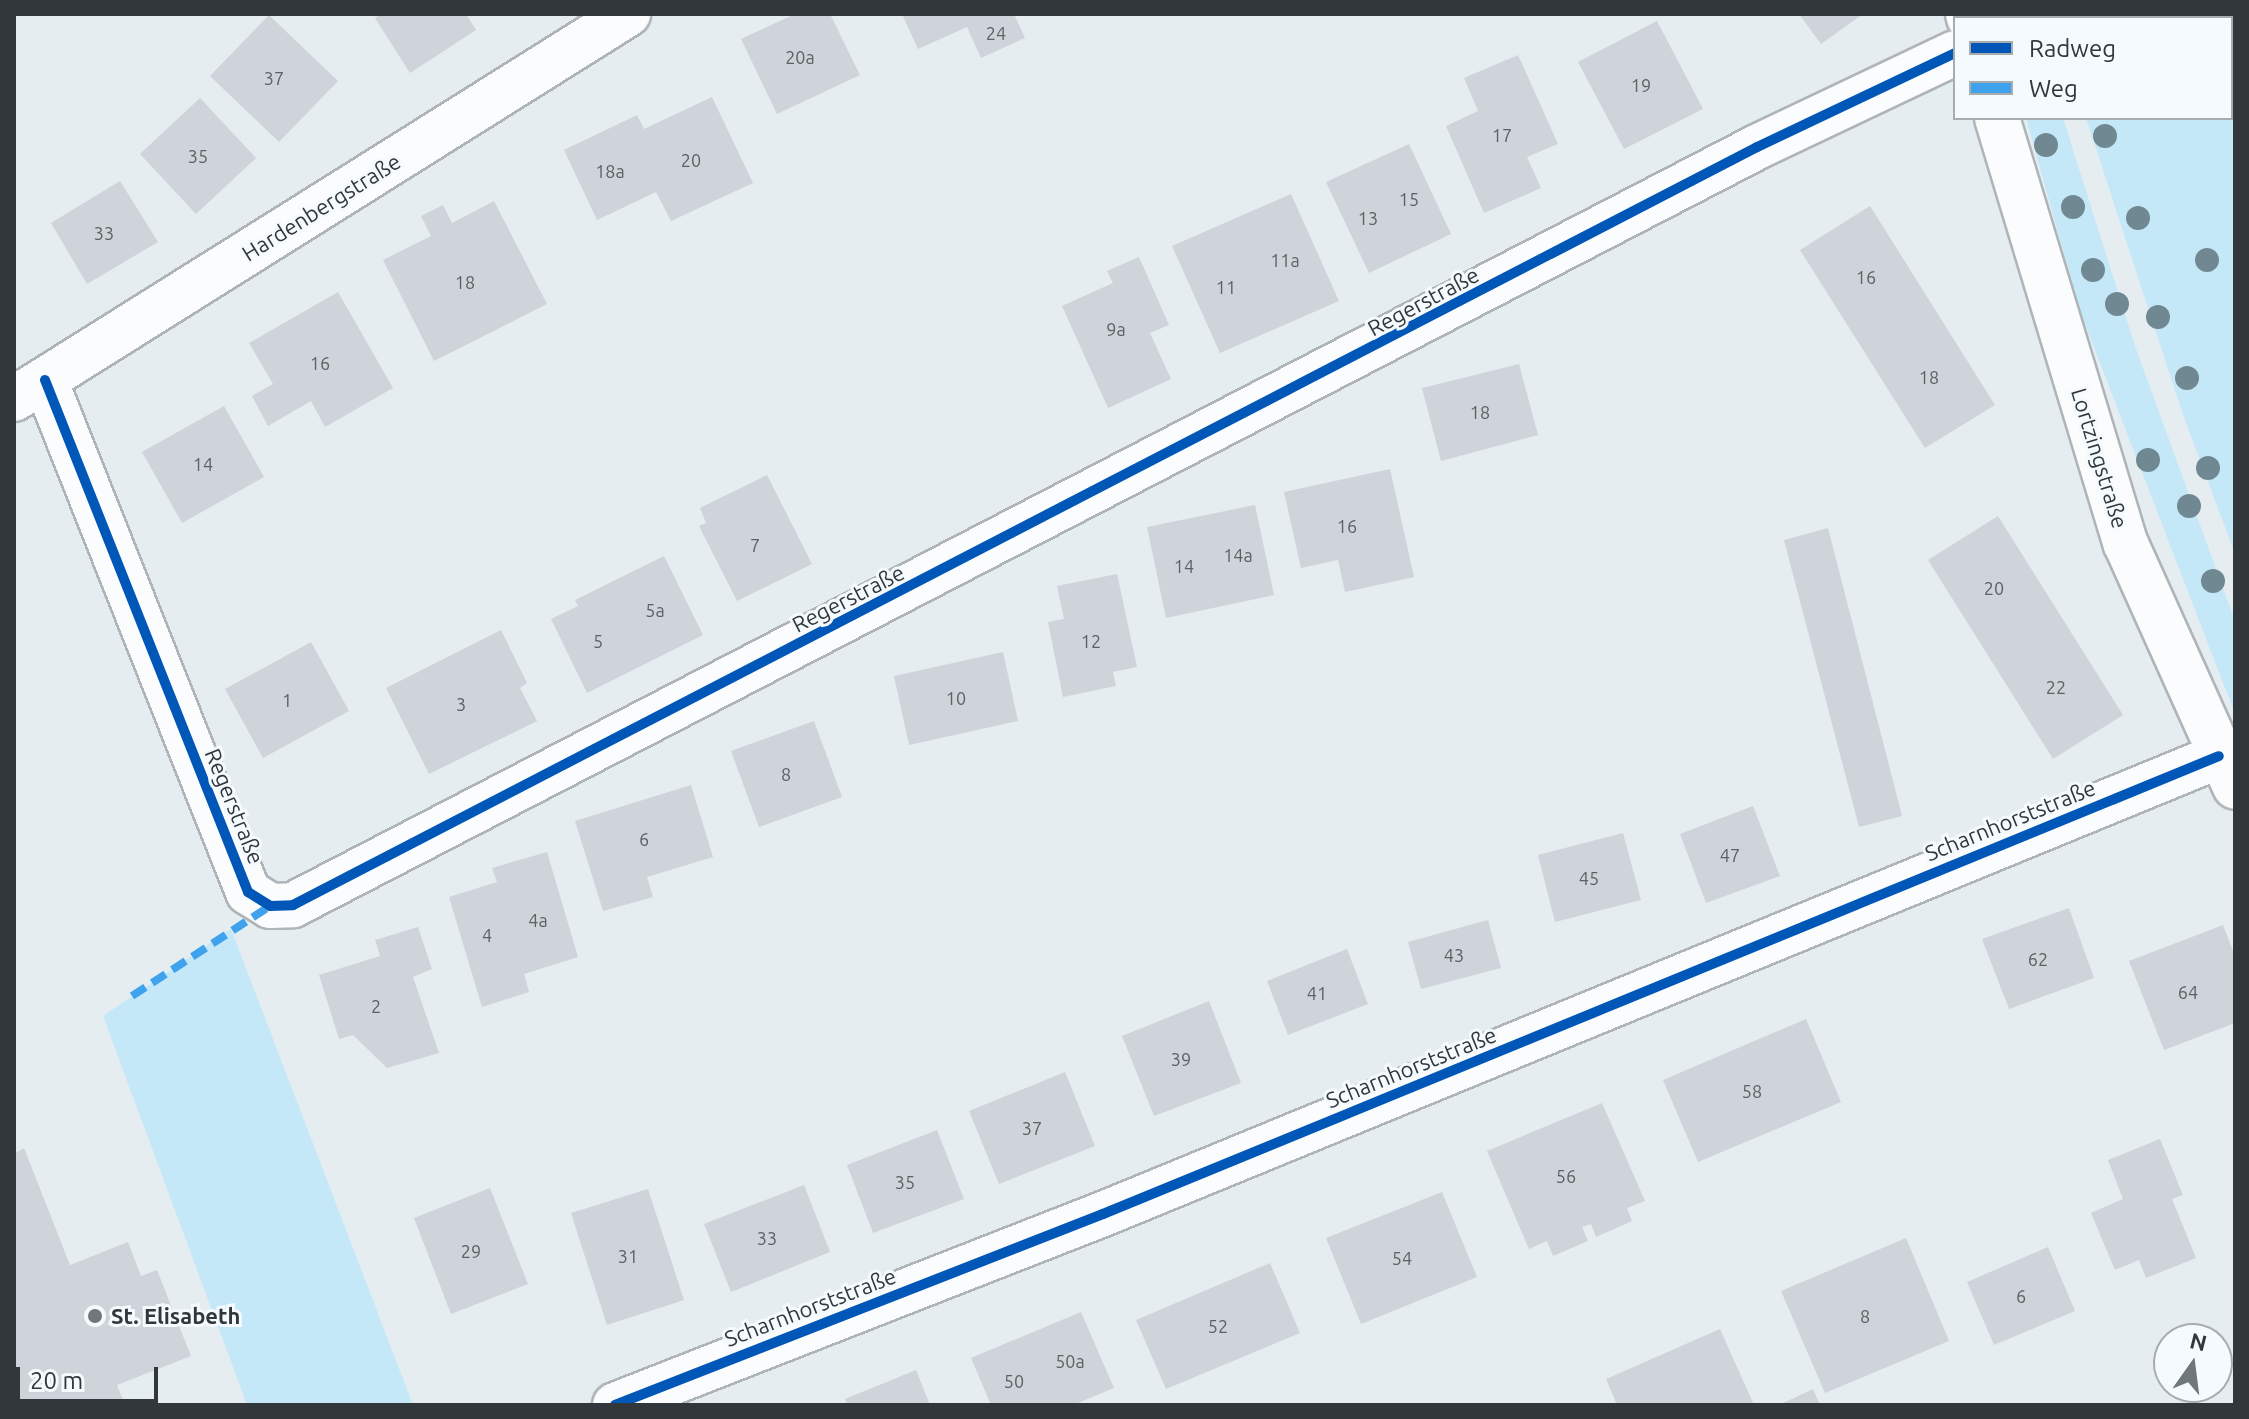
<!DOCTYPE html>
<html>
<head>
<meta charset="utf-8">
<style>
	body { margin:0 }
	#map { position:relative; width:2249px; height:1419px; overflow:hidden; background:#e5edf1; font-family:Ubuntu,sans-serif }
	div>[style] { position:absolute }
	.green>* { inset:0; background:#c5e8f8 }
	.building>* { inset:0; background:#ced4d9 }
	.roads { filter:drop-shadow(2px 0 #aeb4b7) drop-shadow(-2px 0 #aeb4b7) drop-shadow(0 2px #aeb4b7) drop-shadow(0 -2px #aeb4b7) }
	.minor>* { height:44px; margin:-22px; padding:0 22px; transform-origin:22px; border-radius:22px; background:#fbfcfd }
	.quiet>* { height:8px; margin-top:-4px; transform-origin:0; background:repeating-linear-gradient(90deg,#3ea3ec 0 16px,transparent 0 24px) }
	.cycleway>* { height:10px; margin:-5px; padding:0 5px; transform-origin:5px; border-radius:5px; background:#0057b8 }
	.trees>* { width:24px; height:24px; margin:-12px; border-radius:50%; background:#708891 }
	.dots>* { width:22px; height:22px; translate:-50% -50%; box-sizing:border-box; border:4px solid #f4fafd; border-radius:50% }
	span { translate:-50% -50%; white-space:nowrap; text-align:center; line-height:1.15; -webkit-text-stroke:6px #f4fafd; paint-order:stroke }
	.number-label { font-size:18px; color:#5b6164 }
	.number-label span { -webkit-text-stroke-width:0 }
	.street-label { font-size:22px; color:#31373a }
	.poi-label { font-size:22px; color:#31373a; font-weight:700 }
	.left { translate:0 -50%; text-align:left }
	.frame { position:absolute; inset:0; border:16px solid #31373a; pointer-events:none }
	.legend { position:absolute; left:1953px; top:16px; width:280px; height:104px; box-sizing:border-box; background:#f4fafd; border:2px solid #a6acaf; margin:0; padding:10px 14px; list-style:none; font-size:24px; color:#31373a }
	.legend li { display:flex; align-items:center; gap:16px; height:40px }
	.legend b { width:40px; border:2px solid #a6acaf }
	.north { position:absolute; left:2153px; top:1323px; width:80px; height:80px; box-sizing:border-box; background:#f4fafd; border:2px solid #a6acaf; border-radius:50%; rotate:14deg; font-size:22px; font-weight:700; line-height:32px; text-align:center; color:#31373a }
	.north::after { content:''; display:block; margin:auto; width:28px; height:36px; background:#70777a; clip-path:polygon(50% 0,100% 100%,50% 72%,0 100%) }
	.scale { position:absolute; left:16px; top:1367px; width:142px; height:36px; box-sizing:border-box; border:4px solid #31373a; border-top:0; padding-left:10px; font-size:24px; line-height:28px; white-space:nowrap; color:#31373a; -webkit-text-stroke:6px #f4fafd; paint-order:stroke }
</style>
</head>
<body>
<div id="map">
	<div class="green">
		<i style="clip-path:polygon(2053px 14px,2235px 14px,2235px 554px,2183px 415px,2086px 118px,2231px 118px,2231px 18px)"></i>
		<i style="clip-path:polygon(2026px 118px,2063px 118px,2135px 346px,2235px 621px,2235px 714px,2080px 311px)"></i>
		<i style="clip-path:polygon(231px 929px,413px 1405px,247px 1405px,103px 1016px)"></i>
	</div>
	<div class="building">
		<i style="clip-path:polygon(381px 14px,466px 14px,476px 30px,410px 73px,375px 18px)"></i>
		<i style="clip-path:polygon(795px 14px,830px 14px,860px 75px,777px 114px,741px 39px)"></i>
		<i style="clip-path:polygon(902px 14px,1014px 14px,1025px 38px,981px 58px,967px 27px,918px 49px)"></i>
		<i style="clip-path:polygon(1799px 14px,1863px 14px,1821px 44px)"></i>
		<i style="clip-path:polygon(269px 15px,338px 81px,279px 142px,210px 76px)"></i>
		<i style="clip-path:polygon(1657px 21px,1703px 109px,1624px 149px,1578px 62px)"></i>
		<i style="clip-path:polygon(1518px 55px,1558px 144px,1527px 157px,1541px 188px,1484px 213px,1446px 126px,1478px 111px,1464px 78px)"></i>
		<i style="clip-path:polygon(712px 97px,753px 183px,671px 221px,656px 192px,597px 220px,564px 150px,637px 115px,644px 129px)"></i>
		<i style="clip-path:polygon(200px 98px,256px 158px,196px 214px,140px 154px)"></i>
		<i style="clip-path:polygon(1409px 144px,1451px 234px,1369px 273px,1326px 182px)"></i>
		<i style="clip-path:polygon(120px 181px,158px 242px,87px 284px,51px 223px)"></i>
		<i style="clip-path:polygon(1291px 194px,1339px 301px,1220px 353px,1172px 246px)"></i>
		<i style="clip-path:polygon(494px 201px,547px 304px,434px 361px,383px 260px,431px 236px,421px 216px,443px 205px,452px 223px)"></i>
		<i style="clip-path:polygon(1870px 206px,1995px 405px,1925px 448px,1800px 250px)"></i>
		<i style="clip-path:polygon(1139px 257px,1169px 325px,1150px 333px,1171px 379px,1108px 408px,1062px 306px,1113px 283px,1107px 271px)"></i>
		<i style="clip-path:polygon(338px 292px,393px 388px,325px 427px,311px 401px,268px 426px,252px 396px,273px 384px,249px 343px)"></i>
		<i style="clip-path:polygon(1519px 364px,1538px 435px,1441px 461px,1422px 388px)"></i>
		<i style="clip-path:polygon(224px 406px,264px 477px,182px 523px,142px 452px)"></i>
		<i style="clip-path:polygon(1390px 469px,1414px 577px,1345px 592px,1338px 560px,1301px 568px,1284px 492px)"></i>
		<i style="clip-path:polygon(767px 475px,812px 564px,737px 601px,699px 526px,706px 523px,700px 508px)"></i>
		<i style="clip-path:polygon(1255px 505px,1274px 595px,1166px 618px,1147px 527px)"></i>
		<i style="clip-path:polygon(1998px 516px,2123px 715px,2053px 759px,1928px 560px)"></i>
		<i style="clip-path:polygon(1828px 528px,1902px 816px,1859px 827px,1784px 540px)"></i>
		<i style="clip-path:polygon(664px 556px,703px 635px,587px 693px,551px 619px,578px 606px,575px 600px)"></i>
		<i style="clip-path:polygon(1117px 574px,1137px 667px,1113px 672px,1116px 686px,1063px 697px,1048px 622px,1064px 619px,1057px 586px)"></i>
		<i style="clip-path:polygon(501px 630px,527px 683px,520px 688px,537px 721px,429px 774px,386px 688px)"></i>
		<i style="clip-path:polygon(311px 642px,349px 711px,263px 758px,225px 689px)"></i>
		<i style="clip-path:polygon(1003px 652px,1018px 721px,909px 745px,894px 676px)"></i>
		<i style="clip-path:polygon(814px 721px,842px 797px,759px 827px,731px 751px)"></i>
		<i style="clip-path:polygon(691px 785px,713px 857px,647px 877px,653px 897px,603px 911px,575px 821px)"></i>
		<i style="clip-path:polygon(1753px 806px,1780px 876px,1706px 903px,1680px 834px)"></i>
		<i style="clip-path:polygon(1623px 833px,1641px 900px,1555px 922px,1538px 855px)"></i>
		<i style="clip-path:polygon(547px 852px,578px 957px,524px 974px,529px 992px,482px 1007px,449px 897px,497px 882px,492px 868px)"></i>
		<i style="clip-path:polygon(2069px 908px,2094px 978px,2009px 1009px,1982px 939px)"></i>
		<i style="clip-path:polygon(1488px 920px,1501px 968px,1421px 989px,1408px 942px)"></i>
		<i style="clip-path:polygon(2223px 925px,2235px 956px,2235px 1023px,2164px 1050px,2129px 961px)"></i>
		<i style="clip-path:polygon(418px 927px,432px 969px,413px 977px,439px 1053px,387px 1068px,353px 1035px,339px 1039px,319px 975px,380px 956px,375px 940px)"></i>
		<i style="clip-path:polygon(1347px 949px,1368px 1004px,1288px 1035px,1267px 981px)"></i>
		<i style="clip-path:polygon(1209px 1001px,1241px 1083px,1154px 1116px,1122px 1036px)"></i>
		<i style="clip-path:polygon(1806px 1019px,1841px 1102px,1698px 1162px,1663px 1080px)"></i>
		<i style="clip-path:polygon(1065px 1072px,1095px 1146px,999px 1184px,969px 1111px)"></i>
		<i style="clip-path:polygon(1602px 1103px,1645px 1201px,1627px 1208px,1632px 1221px,1596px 1237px,1591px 1224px,1582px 1227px,1588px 1241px,1553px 1256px,1547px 1241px,1529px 1249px,1487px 1151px)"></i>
		<i style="clip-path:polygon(937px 1130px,964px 1199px,873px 1233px,847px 1165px)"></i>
		<i style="clip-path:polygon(2160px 1139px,2183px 1195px,2172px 1199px,2196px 1258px,2146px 1278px,2139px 1260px,2115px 1270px,2091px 1213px,2123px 1199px,2108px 1160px)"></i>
		<i style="clip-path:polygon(24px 1148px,70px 1265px,128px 1242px,141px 1276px,157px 1270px,191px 1356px,117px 1385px,125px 1405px,14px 1405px,14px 1154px)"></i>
		<i style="clip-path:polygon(804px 1185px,830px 1252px,731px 1292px,704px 1224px)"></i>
		<i style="clip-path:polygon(490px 1188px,528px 1284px,451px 1314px,414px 1218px)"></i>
		<i style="clip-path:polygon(648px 1189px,684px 1300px,607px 1325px,571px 1213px)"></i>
		<i style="clip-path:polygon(1442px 1192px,1477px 1277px,1361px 1324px,1326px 1238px)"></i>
		<i style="clip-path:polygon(1906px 1238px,1949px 1341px,1825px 1393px,1781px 1291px)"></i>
		<i style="clip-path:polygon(2048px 1247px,2075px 1311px,1994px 1345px,1967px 1282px)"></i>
		<i style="clip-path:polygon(1270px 1263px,1300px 1333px,1166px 1389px,1136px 1320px)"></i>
		<i style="clip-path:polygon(1081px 1312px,1114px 1388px,1073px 1405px,991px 1405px,971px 1358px)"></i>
		<i style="clip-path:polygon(1720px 1329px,1754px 1405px,1617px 1405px,1606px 1379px)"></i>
		<i style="clip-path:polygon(916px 1370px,930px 1405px,847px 1405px,845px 1399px)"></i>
		<i style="clip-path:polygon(1813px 1389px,1820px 1405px,1779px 1405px)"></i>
	</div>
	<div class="roads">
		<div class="minor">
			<i style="left:1968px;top:14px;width:4px;rotate:76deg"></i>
			<i style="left:1997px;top:118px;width:445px;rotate:73.2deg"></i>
			<i style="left:2126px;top:544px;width:266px;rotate:65.8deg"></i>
			<i style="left:45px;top:380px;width:551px;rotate:68.37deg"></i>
			<i style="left:248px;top:892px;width:26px;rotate:32deg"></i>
			<i style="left:270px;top:906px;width:23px;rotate:-2deg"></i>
			<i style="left:293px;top:905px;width:1649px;rotate:-27.37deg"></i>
			<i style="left:1757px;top:147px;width:219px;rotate:-25.4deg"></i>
			<i style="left:14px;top:399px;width:725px;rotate:-32.09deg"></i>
			<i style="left:615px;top:1405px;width:524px;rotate:-21.38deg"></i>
			<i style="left:1103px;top:1214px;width:1206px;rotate:-22.31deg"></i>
		</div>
	</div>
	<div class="quiet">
		<i style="left:132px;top:996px;width:165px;rotate:-33.1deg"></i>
	</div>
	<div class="cycleway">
		<i style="left:45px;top:380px;width:551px;rotate:68.37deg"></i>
		<i style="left:248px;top:892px;width:26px;rotate:32deg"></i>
		<i style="left:270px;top:906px;width:23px;rotate:-2deg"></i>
		<i style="left:293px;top:905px;width:1649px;rotate:-27.37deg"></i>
		<i style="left:1757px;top:147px;width:219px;rotate:-25.4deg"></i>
		<i style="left:615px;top:1405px;width:524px;rotate:-21.38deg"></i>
		<i style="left:1103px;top:1214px;width:1206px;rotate:-22.31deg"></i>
	</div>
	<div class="trees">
		<i style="left:2105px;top:136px"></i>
		<i style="left:2046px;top:145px"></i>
		<i style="left:2073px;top:207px"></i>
		<i style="left:2138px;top:218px"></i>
		<i style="left:2207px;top:260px"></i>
		<i style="left:2093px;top:270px"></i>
		<i style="left:2117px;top:304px"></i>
		<i style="left:2158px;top:317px"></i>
		<i style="left:2187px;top:378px"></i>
		<i style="left:2148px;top:460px"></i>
		<i style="left:2208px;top:468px"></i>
		<i style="left:2189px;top:506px"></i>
		<i style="left:2213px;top:581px"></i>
	</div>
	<div class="dots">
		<i style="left:95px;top:1316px;background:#70777a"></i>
	</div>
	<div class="number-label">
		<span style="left:996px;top:33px">24</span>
		<span style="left:800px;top:57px">20a</span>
		<span style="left:274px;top:78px">37</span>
		<span style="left:1641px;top:85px">19</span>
		<span style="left:1502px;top:135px">17</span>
		<span style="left:198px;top:156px">35</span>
		<span style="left:691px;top:160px">20</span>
		<span style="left:610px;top:171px">18a</span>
		<span style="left:1409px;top:199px">15</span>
		<span style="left:1368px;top:218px">13</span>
		<span style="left:104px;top:233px">33</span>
		<span style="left:1285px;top:260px">11a</span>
		<span style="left:1866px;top:277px">16</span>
		<span style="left:465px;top:282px">18</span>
		<span style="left:1226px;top:287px">11</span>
		<span style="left:1116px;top:329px">9a</span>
		<span style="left:320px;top:363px">16</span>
		<span style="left:1929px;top:377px">18</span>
		<span style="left:1480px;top:412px">18</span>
		<span style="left:203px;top:464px">14</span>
		<span style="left:1347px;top:526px">16</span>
		<span style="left:755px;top:545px">7</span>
		<span style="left:1238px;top:555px">14a</span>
		<span style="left:1184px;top:566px">14</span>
		<span style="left:1994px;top:588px">20</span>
		<span style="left:655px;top:610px">5a</span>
		<span style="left:598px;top:641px">5</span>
		<span style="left:1091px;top:641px">12</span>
		<span style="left:2056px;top:687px">22</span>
		<span style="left:956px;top:698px">10</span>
		<span style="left:287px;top:700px">1</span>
		<span style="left:461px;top:704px">3</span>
		<span style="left:786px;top:774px">8</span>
		<span style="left:644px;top:839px">6</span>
		<span style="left:1730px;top:855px">47</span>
		<span style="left:1589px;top:878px">45</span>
		<span style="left:538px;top:920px">4a</span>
		<span style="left:487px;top:935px">4</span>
		<span style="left:1454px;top:955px">43</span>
		<span style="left:2038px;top:959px">62</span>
		<span style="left:2188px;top:992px">64</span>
		<span style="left:1317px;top:993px">41</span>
		<span style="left:376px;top:1006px">2</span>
		<span style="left:1181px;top:1059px">39</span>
		<span style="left:1752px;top:1091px">58</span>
		<span style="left:1032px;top:1128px">37</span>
		<span style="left:1566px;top:1176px">56</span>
		<span style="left:905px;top:1182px">35</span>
		<span style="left:767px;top:1238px">33</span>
		<span style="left:471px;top:1251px">29</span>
		<span style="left:628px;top:1256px">31</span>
		<span style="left:1402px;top:1258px">54</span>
		<span style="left:2021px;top:1296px">6</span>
		<span style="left:1865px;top:1316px">8</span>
		<span style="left:1218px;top:1326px">52</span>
		<span style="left:1070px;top:1361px">50a</span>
		<span style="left:1014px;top:1381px">50</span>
	</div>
	<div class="street-label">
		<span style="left:321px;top:207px;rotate:-32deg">Hardenbergstraße</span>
		<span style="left:1423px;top:301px;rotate:-28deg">Regerstraße</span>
		<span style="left:2100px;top:458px;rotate:73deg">Lortzingstraße</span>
		<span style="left:848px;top:598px;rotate:-27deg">Regerstraße</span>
		<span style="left:235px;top:806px;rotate:68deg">Regerstraße</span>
		<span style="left:2010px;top:820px;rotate:-22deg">Scharnhorststraße</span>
		<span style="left:1411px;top:1067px;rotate:-22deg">Scharnhorststraße</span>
		<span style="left:810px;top:1307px;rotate:-21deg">Scharnhorststraße</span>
	</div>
	<div class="poi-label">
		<span class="left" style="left:111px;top:1316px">St. Elisabeth</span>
	</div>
	<div class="frame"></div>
	<ul class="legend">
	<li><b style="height:10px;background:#0057b8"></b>Radweg</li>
	<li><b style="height:10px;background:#3ea3ec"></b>Weg</li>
	</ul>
	<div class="north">N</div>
	<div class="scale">20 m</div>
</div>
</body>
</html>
